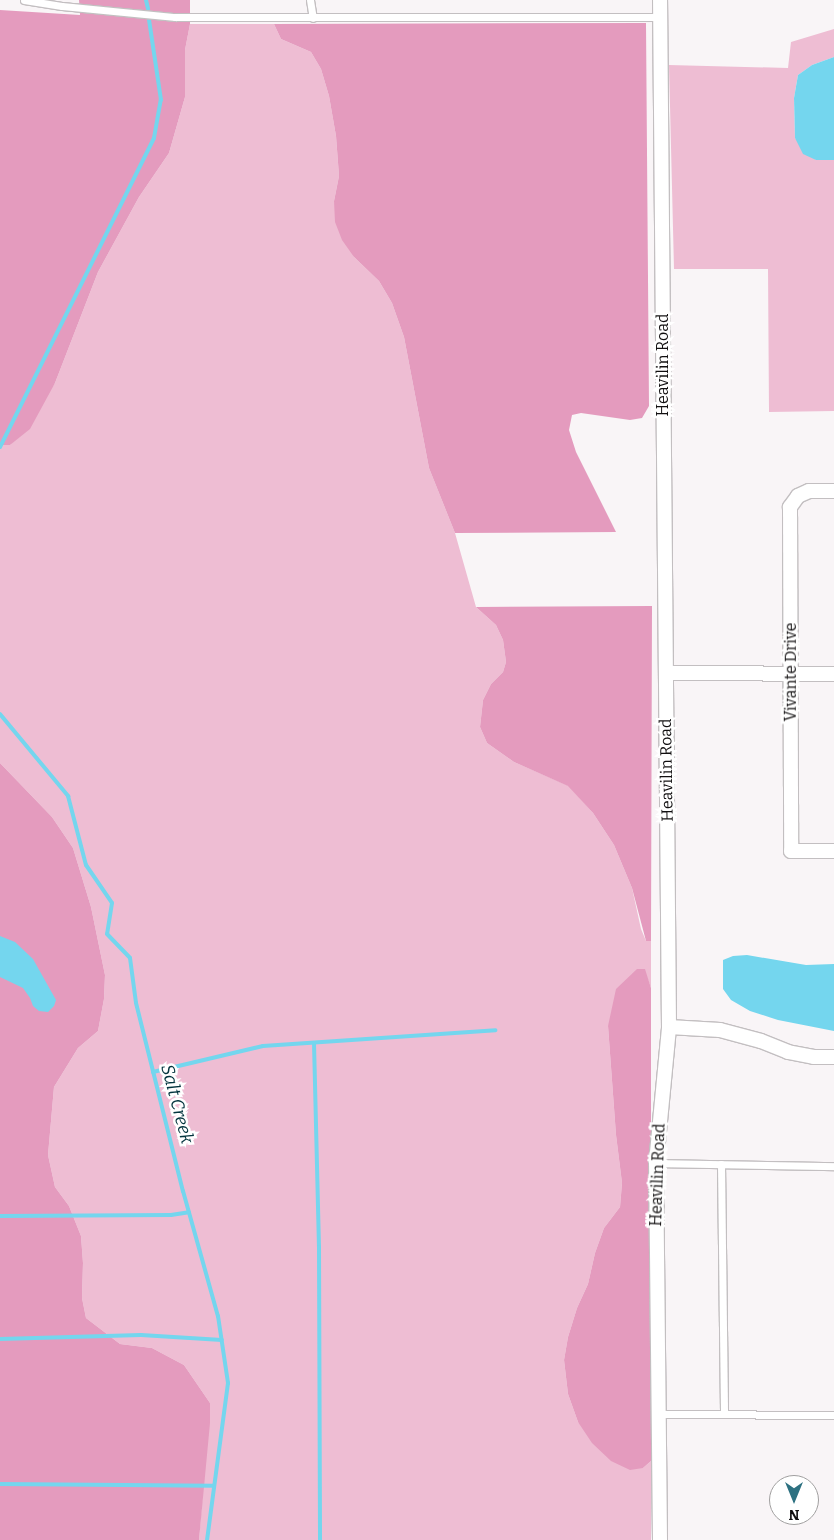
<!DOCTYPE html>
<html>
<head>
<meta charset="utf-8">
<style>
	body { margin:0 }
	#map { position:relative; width:834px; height:1540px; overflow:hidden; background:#f9f5f7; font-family:Bitter,serif }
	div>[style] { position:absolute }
	.green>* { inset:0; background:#eebdd3 }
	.forest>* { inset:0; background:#e49bbe }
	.water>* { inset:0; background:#74d6ee }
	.stream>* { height:4px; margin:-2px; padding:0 2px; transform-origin:2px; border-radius:2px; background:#74d6ee }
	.roads { filter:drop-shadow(1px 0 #c3bfc1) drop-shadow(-1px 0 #c3bfc1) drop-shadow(0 1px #c3bfc1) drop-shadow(0 -1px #c3bfc1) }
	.service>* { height:7px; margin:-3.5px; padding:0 3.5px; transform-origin:3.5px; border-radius:3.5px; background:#fff }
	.minor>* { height:14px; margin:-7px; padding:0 7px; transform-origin:7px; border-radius:7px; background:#fff }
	span { translate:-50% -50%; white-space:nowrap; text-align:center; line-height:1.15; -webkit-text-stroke:5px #fff; paint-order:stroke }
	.street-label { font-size:16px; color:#110f10 }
	.water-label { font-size:18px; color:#03343e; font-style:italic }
	.north { position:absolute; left:769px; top:1475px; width:50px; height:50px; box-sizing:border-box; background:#fff; border:1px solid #a09f9f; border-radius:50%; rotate:180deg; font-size:14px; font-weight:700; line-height:20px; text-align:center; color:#110f10 }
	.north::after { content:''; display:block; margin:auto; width:18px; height:22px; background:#2d7181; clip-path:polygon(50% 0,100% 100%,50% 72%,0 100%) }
</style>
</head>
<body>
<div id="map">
	<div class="green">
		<i style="clip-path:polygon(190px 24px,274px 24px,281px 39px,311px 52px,321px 69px,329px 96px,336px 136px,339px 176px,334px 201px,354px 257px,379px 281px,392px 303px,404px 337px,429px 468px,455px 533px,476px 607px,496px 625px,503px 640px,506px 662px,503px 672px,491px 684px,483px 700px,480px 727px,487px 743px,514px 762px,569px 786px,593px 813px,614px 845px,632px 888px,641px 929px,646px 941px,651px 941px,651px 988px,644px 969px,608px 1026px,616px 1135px,622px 1183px,620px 1207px,604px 1228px,595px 1253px,588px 1284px,577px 1308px,568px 1337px,564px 1360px,568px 1394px,578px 1422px,643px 1468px,651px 1461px,651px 1540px,199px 1540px,210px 1403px,184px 1365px,152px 1348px,120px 1344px,86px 1318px,82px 1298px,83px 1263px,81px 1236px,69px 1206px,55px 1187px,48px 1155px,54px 1087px,78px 1048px,98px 1031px,104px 999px,105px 975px,91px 907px,73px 848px,52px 817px,0 763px,0 445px,10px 445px,55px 383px,98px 272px,139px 197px,169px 153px,185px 97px,185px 50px)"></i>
		<i style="clip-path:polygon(834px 29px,834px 57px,812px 65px,798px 75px,794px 98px,795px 138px,816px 160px,834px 160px,834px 411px,769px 412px,768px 269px,674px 269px,669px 65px,788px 68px,791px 42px)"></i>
	</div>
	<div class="forest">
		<i style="clip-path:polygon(79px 0,190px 0,190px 24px,185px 50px,185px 97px,169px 153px,139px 197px,98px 272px,55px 383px,30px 429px,10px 445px,0 445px,0 10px,80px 15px)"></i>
		<i style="clip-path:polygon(646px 23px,649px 406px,642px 418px,630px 420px,581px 413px,572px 415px,569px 430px,576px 452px,616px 532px,455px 533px,429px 468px,404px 337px,392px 303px,379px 281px,354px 257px,342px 240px,335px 222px,334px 201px,339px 176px,336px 136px,329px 96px,321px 69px,311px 52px,281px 39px,274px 24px)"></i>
		<i style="clip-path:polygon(652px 606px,651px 941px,646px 941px,632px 888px,614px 845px,593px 813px,568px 786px,514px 762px,487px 743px,480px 727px,483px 700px,491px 684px,503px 672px,506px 662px,503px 640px,496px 625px,476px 607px)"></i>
		<i style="clip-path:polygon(0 763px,52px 817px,73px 848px,91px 907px,105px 975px,104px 999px,98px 1031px,78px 1048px,54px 1087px,48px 1155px,55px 1187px,69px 1206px,81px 1236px,83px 1263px,82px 1298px,86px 1318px,120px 1344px,152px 1348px,184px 1365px,210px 1403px,210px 1423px,199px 1540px,0 1540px)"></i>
		<i style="clip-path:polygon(637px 969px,645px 969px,651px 988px,651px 1461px,643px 1468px,630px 1470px,611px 1461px,592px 1443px,578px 1422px,568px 1394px,564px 1360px,568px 1337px,577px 1308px,588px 1284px,595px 1253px,604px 1228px,620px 1207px,622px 1183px,616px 1135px,608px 1026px,616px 989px)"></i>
	</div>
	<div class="water">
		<i style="clip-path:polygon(834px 57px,834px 160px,816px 160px,803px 154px,795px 138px,794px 98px,798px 75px,812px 65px)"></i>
		<i style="clip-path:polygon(0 936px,15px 942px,33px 959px,56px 1000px,54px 1006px,48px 1012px,39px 1011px,33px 1006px,30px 998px,23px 988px,0 977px)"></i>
		<i style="clip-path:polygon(747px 955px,806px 965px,834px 964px,834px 1031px,778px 1020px,750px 1011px,731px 1000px,723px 989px,723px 960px,733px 956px)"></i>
	</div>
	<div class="stream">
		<i style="left:146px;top:0;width:9px;rotate:77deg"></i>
		<i style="left:0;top:447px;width:345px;rotate:-63.5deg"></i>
		<i style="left:154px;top:138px;width:39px;rotate:-80deg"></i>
		<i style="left:161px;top:100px;width:81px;rotate:-98.5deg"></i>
		<i style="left:0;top:714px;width:107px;rotate:50.3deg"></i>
		<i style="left:68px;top:796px;width:71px;rotate:75.4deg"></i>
		<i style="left:86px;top:865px;width:46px;rotate:55.6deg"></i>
		<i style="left:112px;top:903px;width:31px;rotate:99deg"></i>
		<i style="left:107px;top:934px;width:33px;rotate:46deg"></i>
		<i style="left:130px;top:958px;width:45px;rotate:82.4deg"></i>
		<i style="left:136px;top:1003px;width:194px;rotate:76deg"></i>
		<i style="left:183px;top:1191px;width:130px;rotate:74.4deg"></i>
		<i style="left:218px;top:1316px;width:68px;rotate:81.5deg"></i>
		<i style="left:228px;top:1383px;width:158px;rotate:97.6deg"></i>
		<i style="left:314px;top:1043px;width:204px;rotate:88.6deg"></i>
		<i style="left:319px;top:1247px;width:293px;rotate:89.8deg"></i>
		<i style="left:153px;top:1072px;width:113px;rotate:-13.3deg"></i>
		<i style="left:263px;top:1046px;width:233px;rotate:-3.9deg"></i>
		<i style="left:0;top:1216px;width:171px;rotate:-0.3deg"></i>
		<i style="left:171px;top:1215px;width:18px;rotate:-9deg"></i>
		<i style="left:0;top:1339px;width:141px;rotate:-1.6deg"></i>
		<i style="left:141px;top:1335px;width:81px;rotate:3.5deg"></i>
		<i style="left:0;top:1484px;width:214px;rotate:0.5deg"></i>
	</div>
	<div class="roads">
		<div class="service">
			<i style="left:24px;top:0;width:38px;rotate:9deg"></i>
			<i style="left:62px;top:6px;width:114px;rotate:5.6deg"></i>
			<i style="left:175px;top:17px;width:485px"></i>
			<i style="left:310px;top:0;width:18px;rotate:81deg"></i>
			<i style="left:656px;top:1163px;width:178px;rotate:1deg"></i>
			<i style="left:721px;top:1164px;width:250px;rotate:89.3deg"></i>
			<i style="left:658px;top:1414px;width:176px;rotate:0.3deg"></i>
		</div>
		<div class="minor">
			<i style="left:834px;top:491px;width:25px;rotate:180deg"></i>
			<i style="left:809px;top:491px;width:12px;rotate:156deg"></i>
			<i style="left:798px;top:496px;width:14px;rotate:126deg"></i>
			<i style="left:790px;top:507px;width:344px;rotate:89.8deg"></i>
			<i style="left:791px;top:851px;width:43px"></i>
			<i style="left:666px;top:673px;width:168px;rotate:0.3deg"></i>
			<i style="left:669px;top:1027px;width:51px;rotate:3.4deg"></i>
			<i style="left:720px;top:1030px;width:42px;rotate:15deg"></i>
			<i style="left:761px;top:1041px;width:29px;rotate:22deg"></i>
			<i style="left:788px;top:1052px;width:26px;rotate:11deg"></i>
			<i style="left:814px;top:1057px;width:20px"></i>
			<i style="left:660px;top:1540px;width:377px;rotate:-90.6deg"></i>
			<i style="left:656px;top:1163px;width:137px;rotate:-84.5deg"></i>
			<i style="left:669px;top:1027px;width:1027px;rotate:-90.5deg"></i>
		</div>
	</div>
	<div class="street-label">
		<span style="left:663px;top:365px;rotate:-90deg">Heavilin Road</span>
		<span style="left:791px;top:672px;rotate:-90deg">Vivante Drive</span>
		<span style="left:667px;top:770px;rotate:-91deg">Heavilin Road</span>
		<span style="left:658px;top:1175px;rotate:-88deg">Heavilin Road</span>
	</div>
	<div class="water-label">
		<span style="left:177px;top:1104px;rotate:75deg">Salt Creek</span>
	</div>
	<div class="north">N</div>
</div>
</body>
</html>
